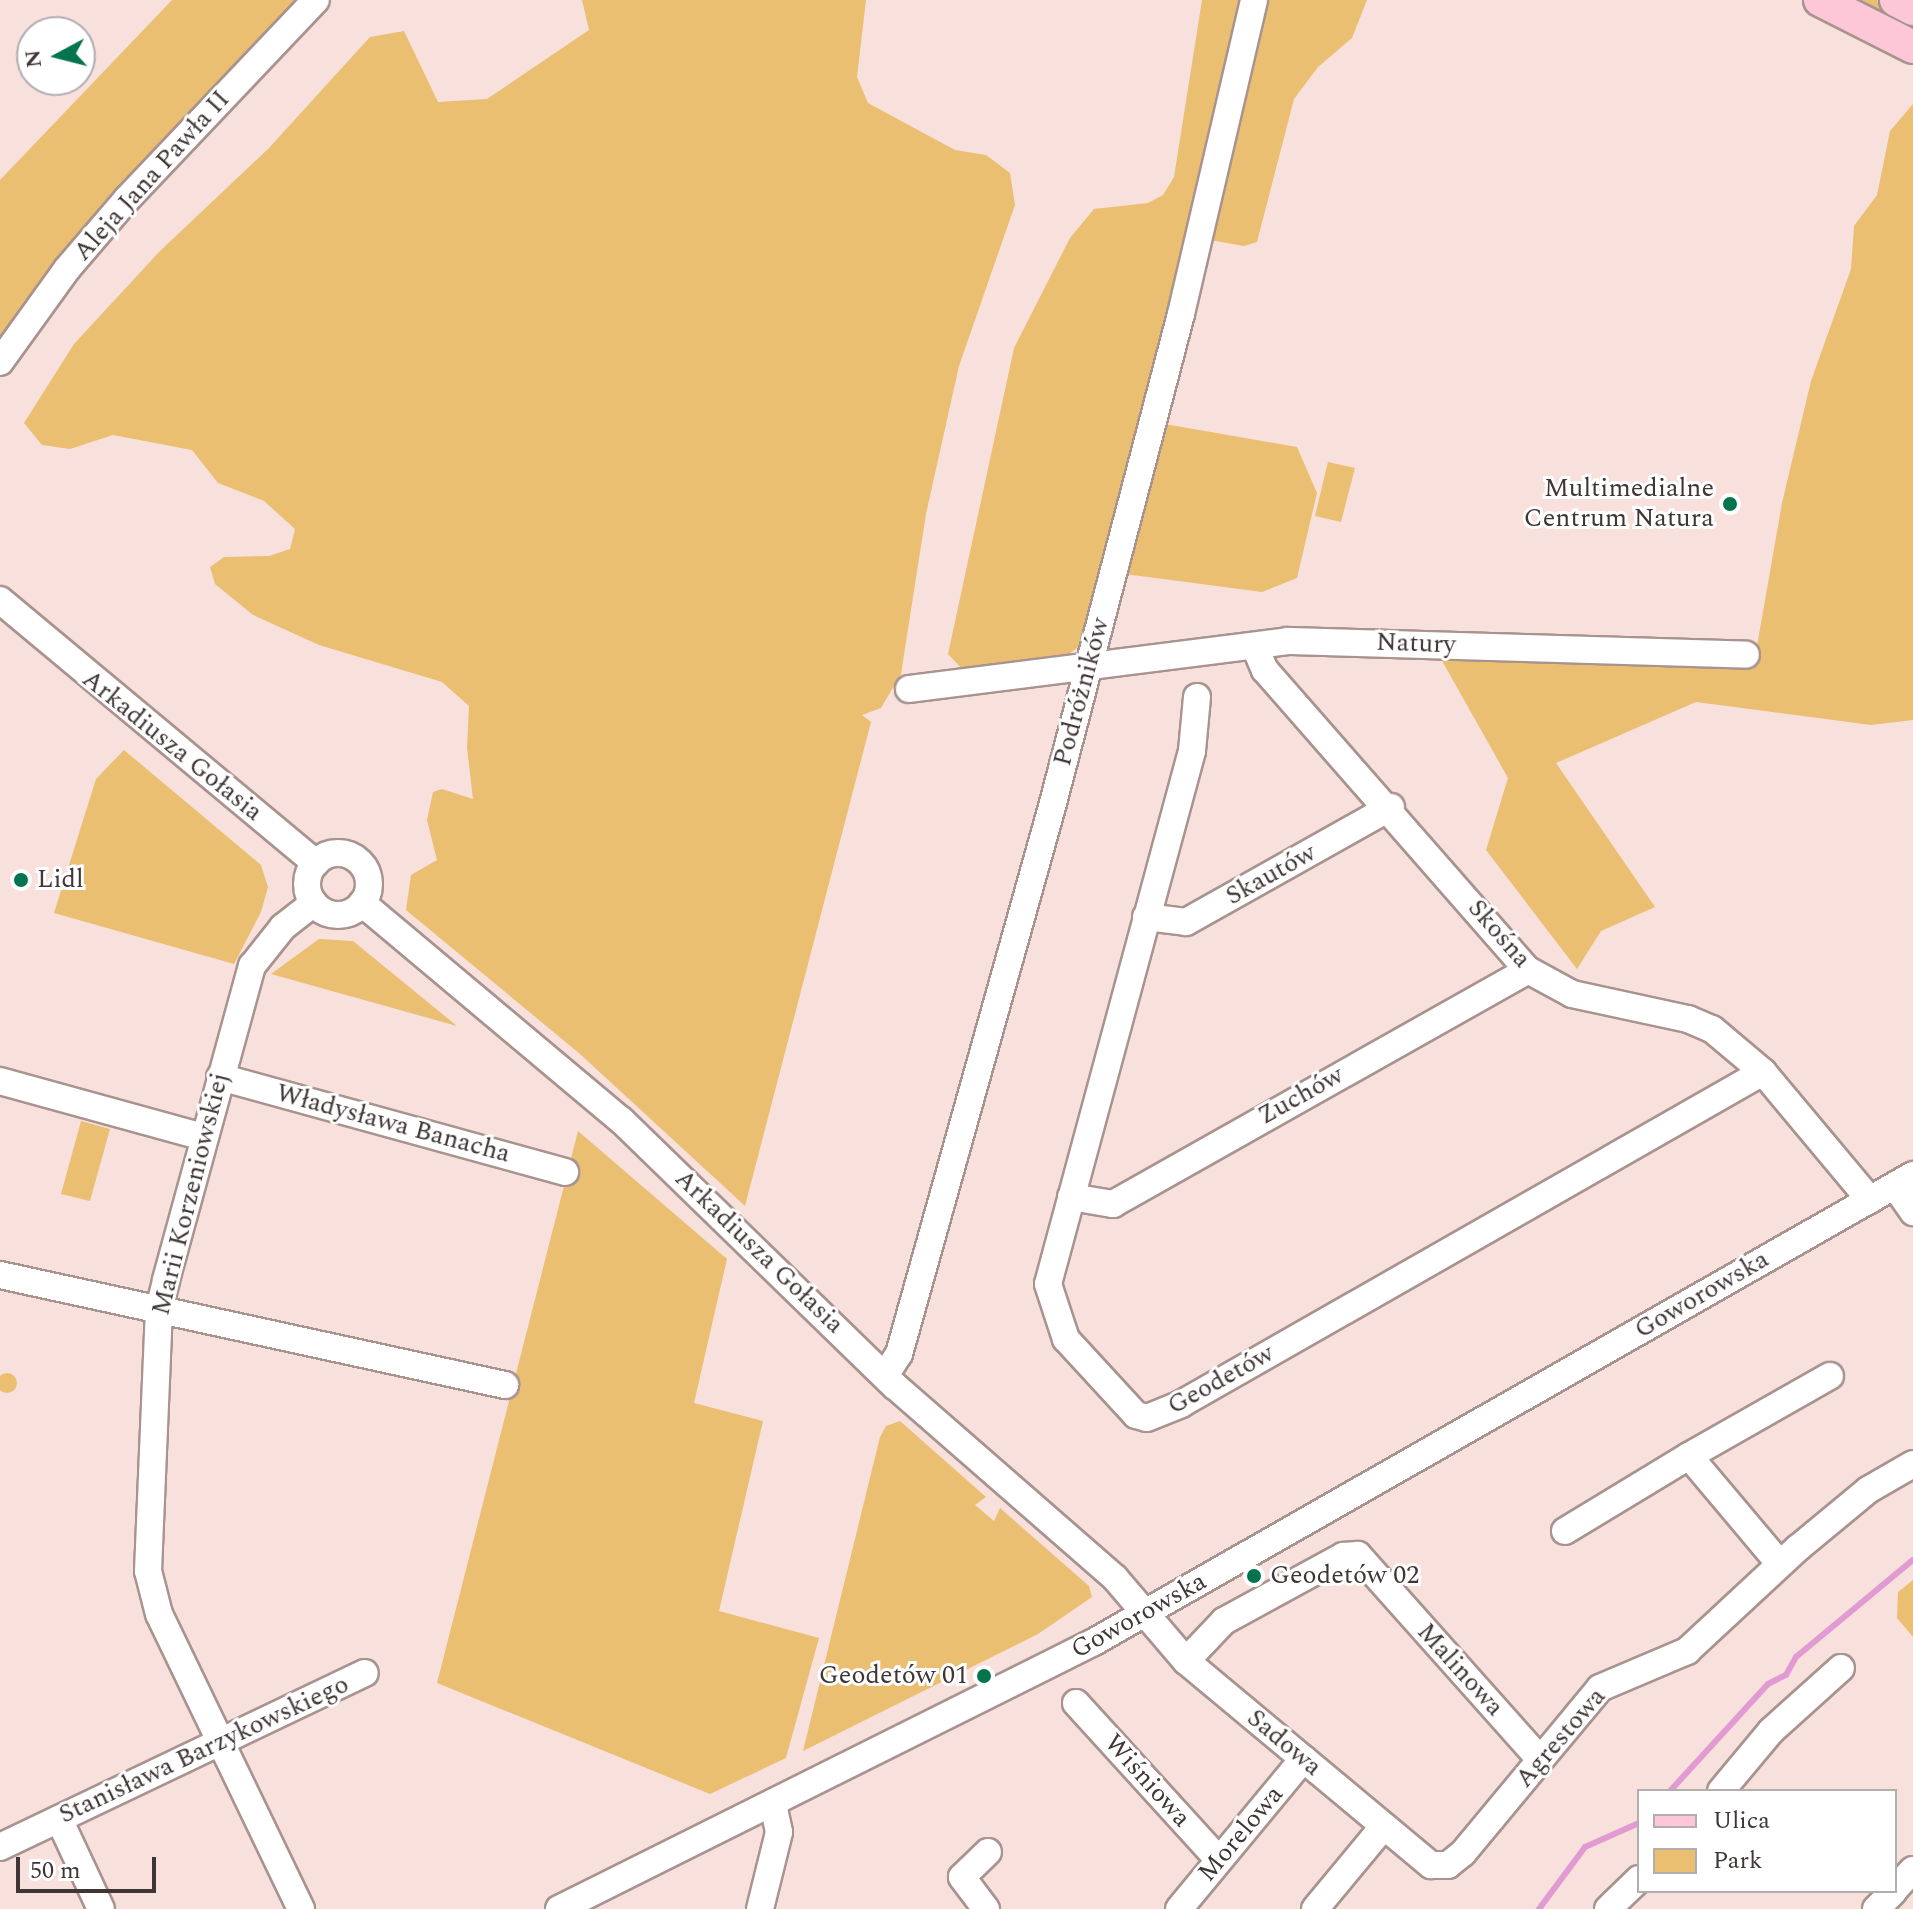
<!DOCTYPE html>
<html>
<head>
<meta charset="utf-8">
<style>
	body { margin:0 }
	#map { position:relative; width:1913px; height:1909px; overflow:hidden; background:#f8e0dd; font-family:Spectral,serif }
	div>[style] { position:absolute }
	.green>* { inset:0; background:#eabf71 }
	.round { border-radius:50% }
	.stream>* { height:6px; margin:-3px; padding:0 3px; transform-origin:3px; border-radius:3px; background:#e19ad2 }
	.roads { filter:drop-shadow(2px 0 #a8938f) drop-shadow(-2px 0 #a8938f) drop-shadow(0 2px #a8938f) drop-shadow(0 -2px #a8938f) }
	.minor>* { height:26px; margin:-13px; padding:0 13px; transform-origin:13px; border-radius:13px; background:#fff }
	.minor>.ring { margin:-13px; padding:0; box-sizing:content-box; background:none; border:26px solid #fff; border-radius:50% }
	.major>* { height:32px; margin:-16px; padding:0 16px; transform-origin:16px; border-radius:16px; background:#fdc7d7 }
	.dots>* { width:22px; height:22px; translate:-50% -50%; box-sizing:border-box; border:4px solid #fff; border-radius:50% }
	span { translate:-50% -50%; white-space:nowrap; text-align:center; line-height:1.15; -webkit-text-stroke:6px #fff; paint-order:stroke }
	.street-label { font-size:26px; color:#3e3534 }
	.poi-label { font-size:26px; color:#3e3534 }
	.right { translate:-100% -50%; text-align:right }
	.left { translate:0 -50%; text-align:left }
	.legend { position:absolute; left:1637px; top:1789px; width:260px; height:104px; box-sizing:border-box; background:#fff; border:2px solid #b2aeae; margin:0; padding:10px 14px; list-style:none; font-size:24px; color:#3e3534 }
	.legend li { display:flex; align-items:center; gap:16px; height:40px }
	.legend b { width:40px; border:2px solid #b2aeae }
	.north { position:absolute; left:16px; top:16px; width:80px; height:80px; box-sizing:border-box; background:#fff; border:2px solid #b2aeae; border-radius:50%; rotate:263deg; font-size:22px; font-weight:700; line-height:32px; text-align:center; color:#3e3534 }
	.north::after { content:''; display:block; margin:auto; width:28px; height:36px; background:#03744d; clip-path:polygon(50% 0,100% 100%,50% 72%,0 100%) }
	.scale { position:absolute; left:16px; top:1857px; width:140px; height:36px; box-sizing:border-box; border:4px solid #3e3534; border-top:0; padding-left:10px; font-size:24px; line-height:28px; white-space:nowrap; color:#3e3534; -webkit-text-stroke:6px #fff; paint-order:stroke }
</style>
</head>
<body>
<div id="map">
	<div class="green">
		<i style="clip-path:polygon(172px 0,302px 0,0 343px,0 180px)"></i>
		<i style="clip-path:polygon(582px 0,866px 0,857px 77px,868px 103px,955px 150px,986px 155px,1010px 173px,1015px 205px,959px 366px,926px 514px,901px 674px,881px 708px,862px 715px,871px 722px,745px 1206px,580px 1054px,406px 910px,411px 875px,437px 860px,427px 820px,433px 792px,442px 789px,473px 799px,467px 748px,469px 706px,442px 682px,319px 645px,253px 615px,215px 584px,210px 567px,224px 557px,269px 556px,290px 549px,295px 529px,264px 501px,218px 483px,192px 450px,113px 435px,70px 449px,42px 445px,24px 423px,74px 344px,160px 251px,268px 149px,370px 37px,404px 31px,438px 102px,487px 99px,589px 30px)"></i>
		<i style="clip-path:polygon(1202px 0,1367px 0,1352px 38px,1318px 67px,1294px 99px,1257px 242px,1244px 246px,1204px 239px,1183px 251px,1143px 403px,1159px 423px,1297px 447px,1317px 493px,1297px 578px,1262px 592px,1125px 574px,1099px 583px,1080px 646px,1057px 662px,968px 675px,948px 654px,1014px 348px,1070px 238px,1094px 209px,1148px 203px,1163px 195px,1174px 177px)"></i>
		<i style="clip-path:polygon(1847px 0,1877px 0,1913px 20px,1913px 37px)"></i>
		<i style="clip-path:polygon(1913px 104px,1913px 720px,1871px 725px,1696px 702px,1556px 763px,1655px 907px,1601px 931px,1577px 969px,1486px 850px,1508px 778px,1441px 659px,1595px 657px,1753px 669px,1782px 503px,1811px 381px,1851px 269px,1854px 226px,1877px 195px,1890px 131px)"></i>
		<i style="clip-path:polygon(1328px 462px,1355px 468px,1341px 522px,1315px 516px)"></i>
		<i style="clip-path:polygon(124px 750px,261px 865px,268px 887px,261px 912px,234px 964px,54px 913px,96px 779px)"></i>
		<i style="clip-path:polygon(319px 939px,353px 941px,457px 1026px,271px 974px)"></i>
		<i style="clip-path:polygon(81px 1121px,110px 1129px,90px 1201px,61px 1194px)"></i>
		<i style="clip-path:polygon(578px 1131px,727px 1259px,694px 1403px,763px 1421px,719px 1611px,819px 1638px,786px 1758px,710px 1794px,437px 1683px)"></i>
		<i class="round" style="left:-3px;top:1373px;width:20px;height:20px"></i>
		<i style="clip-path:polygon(900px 1421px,986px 1497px,975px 1505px,994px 1521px,1000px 1508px,1089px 1586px,1092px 1597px,1038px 1634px,803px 1751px,880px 1437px,886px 1426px)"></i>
		<i style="clip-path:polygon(1913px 1580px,1913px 1637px,1897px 1618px,1898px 1592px)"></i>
	</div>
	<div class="stream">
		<i style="left:1670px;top:1791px;width:145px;rotate:-47.5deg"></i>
		<i style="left:1768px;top:1684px;width:20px;rotate:-27deg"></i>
		<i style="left:1786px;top:1675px;width:21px;rotate:-61deg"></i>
		<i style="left:1796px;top:1657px;width:152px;rotate:-39.7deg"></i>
		<i style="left:1539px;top:1909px;width:77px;rotate:-53.4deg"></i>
		<i style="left:1585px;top:1847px;width:59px;rotate:-24deg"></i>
	</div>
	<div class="roads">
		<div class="minor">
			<i style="left:0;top:362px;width:115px;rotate:-54.2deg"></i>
			<i style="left:67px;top:269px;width:92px;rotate:-49.4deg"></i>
			<i style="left:127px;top:199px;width:274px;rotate:-46.5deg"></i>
			<i style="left:0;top:600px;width:411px;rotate:39.8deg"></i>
			<i style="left:1255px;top:647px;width:25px;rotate:67deg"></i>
			<i style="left:1265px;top:670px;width:399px;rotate:48.8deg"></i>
			<i style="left:1528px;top:970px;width:50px;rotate:28.6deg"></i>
			<i style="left:1572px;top:994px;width:119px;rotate:12.2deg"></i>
			<i style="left:1688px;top:1019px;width:26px;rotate:23deg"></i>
			<i style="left:1712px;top:1029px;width:67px;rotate:40.1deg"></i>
			<i style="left:1763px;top:1072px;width:167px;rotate:50.1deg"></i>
			<i style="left:909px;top:689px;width:381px;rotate:-7.2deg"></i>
			<i style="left:1287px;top:641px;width:459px;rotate:1.7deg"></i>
			<i style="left:1197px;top:697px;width:54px;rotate:95.3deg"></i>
			<i style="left:1192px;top:751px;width:552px;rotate:105.12deg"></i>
			<i style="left:1048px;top:1284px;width:58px;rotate:71.9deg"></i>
			<i style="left:1066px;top:1339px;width:103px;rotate:47.4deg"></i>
			<i style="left:1136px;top:1415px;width:11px;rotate:15deg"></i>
			<i style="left:1147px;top:1418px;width:37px;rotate:-22deg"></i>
			<i style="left:1181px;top:1404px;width:670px;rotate:-29.7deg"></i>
			<i class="ring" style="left:307px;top:853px;width:36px;height:36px"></i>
			<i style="left:362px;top:903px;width:338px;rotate:40deg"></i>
			<i style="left:621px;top:1120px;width:382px;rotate:44.2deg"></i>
			<i style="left:895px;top:1386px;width:292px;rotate:41.1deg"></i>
			<i style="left:1115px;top:1578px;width:109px;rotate:49.5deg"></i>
			<i style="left:1186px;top:1661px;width:319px;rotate:39.8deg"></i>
			<i style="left:1431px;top:1865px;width:17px"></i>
			<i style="left:1448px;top:1865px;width:19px;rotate:-39deg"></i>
			<i style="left:1463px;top:1853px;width:214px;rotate:-50.3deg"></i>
			<i style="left:1600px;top:1688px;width:95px;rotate:-23deg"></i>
			<i style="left:1687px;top:1651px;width:151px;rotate:-42.9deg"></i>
			<i style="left:1798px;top:1548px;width:91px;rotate:-39.6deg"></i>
			<i style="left:1868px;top:1490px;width:52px;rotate:-30deg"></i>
			<i style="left:1146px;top:917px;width:40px;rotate:7.1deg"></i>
			<i style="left:1186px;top:922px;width:235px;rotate:-29.3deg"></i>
			<i style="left:220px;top:1077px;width:358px;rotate:15.4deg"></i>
			<i style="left:0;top:1081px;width:212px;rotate:15.4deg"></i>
			<i style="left:1895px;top:1186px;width:32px;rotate:55deg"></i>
			<i style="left:1071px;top:1197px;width:43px;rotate:9.5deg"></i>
			<i style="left:1113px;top:1204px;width:476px;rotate:-29.4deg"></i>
			<i style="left:0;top:1275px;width:517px;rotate:12.29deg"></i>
			<i style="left:885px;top:1376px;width:26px;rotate:-58deg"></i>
			<i style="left:899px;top:1354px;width:572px;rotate:-74.38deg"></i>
			<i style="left:1053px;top:803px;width:505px;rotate:-75.33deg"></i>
			<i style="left:1181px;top:314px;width:322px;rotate:-76.9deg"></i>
			<i style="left:1689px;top:1456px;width:162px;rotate:-29.6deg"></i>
			<i style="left:1565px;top:1531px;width:145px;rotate:-31.2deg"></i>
			<i style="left:1689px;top:1456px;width:141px;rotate:49.9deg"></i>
			<i style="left:1186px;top:1661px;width:55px;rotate:-46.5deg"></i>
			<i style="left:1224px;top:1621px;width:136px;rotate:-28.6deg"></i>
			<i style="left:1343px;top:1556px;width:15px;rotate:-4deg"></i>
			<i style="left:1358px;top:1555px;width:273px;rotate:48.3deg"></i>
			<i style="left:1076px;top:1703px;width:212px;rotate:47.7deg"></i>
			<i style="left:1721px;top:1791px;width:78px;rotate:-50.2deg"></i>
			<i style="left:1771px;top:1731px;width:94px;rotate:-42deg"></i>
			<i style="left:59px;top:1819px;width:99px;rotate:65deg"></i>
			<i style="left:0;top:1847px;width:404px;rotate:-25.5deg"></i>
			<i style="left:1895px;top:1889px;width:26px;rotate:-47deg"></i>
			<i style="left:301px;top:1909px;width:327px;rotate:-115.7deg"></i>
			<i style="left:159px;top:1614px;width:44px;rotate:-104.3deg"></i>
			<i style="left:148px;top:1571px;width:262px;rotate:-87.6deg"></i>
			<i style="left:159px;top:1309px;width:30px;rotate:-76deg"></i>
			<i style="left:166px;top:1280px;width:326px;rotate:-74.7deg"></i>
			<i style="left:252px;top:966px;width:50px;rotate:-51.5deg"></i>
			<i style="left:283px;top:927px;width:39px;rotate:-38deg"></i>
			<i style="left:559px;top:1909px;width:598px;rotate:-26.52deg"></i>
			<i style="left:1094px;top:1642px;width:943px;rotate:-29.69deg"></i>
			<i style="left:760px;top:1909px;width:79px;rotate:-76.1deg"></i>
			<i style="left:779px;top:1832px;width:30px;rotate:-102deg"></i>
			<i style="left:986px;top:1909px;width:40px;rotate:-127deg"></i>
			<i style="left:962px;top:1877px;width:36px;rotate:-44deg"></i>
			<i style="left:1179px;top:1909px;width:195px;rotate:-50.4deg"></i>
			<i style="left:1315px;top:1909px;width:107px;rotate:-50.3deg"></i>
			<i style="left:1608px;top:1909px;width:43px;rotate:-44.1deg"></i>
			<i style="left:1876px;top:1909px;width:25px;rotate:-45deg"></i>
		</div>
		<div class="major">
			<i style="left:1820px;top:0;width:104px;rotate:26.8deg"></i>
			<i style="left:1896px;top:0;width:19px;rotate:28deg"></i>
		</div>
	</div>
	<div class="dots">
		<i style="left:1730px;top:504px;background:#03744d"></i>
		<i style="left:21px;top:880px;background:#03744d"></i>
		<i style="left:1254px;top:1576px;background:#03744d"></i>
		<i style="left:984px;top:1676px;background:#03744d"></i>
	</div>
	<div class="street-label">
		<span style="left:152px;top:176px;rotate:-48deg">Aleja Jana Pawła II</span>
		<span style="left:1416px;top:644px;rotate:2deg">Natury</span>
		<span style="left:1082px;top:692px;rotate:-75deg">Podróżników</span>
		<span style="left:172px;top:746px;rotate:39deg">Arkadiusza Gołasia</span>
		<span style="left:1271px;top:875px;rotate:-29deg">Skautów</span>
		<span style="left:1499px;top:934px;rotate:49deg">Skośna</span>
		<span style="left:1301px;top:1096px;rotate:-29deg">Zuchów</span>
		<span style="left:393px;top:1124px;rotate:15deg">Władysława Banacha</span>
		<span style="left:191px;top:1194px;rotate:-76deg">Marii Korzeniowskiej</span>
		<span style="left:759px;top:1252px;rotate:44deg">Arkadiusza Gołasia</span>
		<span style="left:1702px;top:1295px;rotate:-30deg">Goworowska</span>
		<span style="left:1221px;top:1380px;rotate:-29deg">Geodetów</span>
		<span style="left:1139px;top:1616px;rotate:-29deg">Goworowska</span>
		<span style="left:1460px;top:1670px;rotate:48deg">Malinowa</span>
		<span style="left:1561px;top:1738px;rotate:-49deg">Agrestowa</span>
		<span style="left:1284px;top:1743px;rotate:40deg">Sadowa</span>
		<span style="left:204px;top:1750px;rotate:-25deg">Stanisława Barzykowskiego</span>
		<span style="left:1147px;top:1781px;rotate:48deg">Wiśniowa</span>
		<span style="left:1241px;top:1834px;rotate:-50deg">Morelowa</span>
	</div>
	<div class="poi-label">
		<span class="right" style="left:1714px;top:504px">Multimedialne<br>Centrum Natura</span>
		<span class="left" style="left:37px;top:880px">Lidl</span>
		<span class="left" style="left:1270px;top:1576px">Geodetów 02</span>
		<span class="right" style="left:968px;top:1676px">Geodetów 01</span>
	</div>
	<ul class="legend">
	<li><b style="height:10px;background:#fdc7d7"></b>Ulica</li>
	<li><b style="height:22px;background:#eabf71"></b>Park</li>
	</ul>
	<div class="north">N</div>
	<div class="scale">50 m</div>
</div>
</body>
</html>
